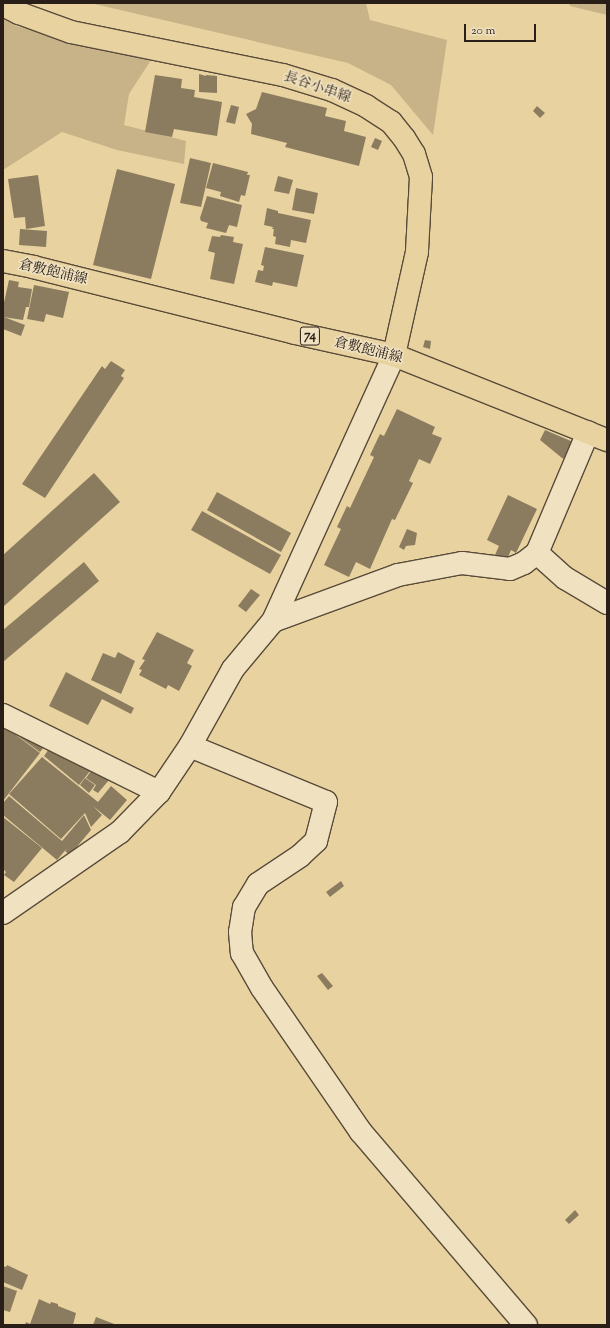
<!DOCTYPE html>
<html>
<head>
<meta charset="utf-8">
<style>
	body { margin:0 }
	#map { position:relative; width:610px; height:1328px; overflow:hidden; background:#e8d2a0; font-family:"Sorts Mill Goudy","Noto Serif JP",serif }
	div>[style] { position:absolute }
	.green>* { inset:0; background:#c8b389 }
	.building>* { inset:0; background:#8c7c5f }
	.roads { filter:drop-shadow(1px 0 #594b3a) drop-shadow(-1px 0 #594b3a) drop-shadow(0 1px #594b3a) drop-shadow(0 -1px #594b3a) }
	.minor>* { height:22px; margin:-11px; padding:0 11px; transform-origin:11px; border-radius:11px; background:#f0e2c1 }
	.major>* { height:22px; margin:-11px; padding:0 11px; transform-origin:11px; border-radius:11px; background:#e8d2a0 }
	span { translate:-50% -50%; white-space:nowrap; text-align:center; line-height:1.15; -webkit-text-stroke:3px #f0e2c1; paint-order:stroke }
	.shield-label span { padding:1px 3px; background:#f0e2c1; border:1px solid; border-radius:3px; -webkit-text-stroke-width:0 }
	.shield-label { font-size:13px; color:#291e18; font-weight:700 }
	.street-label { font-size:14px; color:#291e18 }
	.frame { position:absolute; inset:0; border:4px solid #291e18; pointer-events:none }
	.scale { position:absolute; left:464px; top:24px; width:72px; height:18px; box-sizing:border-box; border:2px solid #291e18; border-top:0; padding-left:5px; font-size:12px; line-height:14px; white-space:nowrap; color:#291e18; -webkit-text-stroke:3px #f0e2c1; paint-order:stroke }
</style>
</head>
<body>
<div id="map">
	<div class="green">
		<i style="clip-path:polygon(90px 3px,366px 3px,370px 20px,447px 40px,433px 135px,391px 85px,348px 63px)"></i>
		<i style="clip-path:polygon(569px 3px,607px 3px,607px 15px,570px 6px)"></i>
		<i style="clip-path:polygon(3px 19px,16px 26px,151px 60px,129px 94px,124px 125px,186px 141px,184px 164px,117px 150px,62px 132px,3px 170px)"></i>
	</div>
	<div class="building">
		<i style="clip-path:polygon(199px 74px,206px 76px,206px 75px,217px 76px,217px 93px,199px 92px)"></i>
		<i style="clip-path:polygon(155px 75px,182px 79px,181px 88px,195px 90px,194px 97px,222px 102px,217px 136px,174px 129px,172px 137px,145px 132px)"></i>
		<i style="clip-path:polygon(262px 92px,327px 108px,325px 116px,346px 121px,344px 131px,366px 137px,359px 166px,285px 147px,287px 143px,251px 134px,252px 124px,246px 114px,256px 109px)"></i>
		<i style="clip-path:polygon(231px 105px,239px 107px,235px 124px,226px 122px)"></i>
		<i style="clip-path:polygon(537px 106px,545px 113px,540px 118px,533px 111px)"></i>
		<i style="clip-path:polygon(375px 138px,382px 141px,378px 150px,371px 147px)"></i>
		<i style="clip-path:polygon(190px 158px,211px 163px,201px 207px,180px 203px)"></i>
		<i style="clip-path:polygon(213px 163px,248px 172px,247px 175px,250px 175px,245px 196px,241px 195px,239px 202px,220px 196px,221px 192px,206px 188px)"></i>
		<i style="clip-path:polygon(117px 169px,175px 184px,151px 279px,93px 265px)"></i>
		<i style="clip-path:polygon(38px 175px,45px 226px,26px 229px,25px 217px,14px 218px,8px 179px)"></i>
		<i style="clip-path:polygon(278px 176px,293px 180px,289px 194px,274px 191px)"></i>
		<i style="clip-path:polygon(296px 188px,318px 193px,314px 214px,292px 210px)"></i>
		<i style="clip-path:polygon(207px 196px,242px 205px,237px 227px,229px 225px,226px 233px,206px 228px,208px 223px,201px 221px,200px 218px)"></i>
		<i style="clip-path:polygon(267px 208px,278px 211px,278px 213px,311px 220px,306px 243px,291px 240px,290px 247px,275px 244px,276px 237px,273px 236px,274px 229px,272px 229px,273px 227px,264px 225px)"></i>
		<i style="clip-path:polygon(20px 229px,47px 231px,46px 247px,19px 245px)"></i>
		<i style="clip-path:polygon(221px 235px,234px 237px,233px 242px,243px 244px,234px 284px,210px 279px,215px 253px,208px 251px,212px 236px,220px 237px)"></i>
		<i style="clip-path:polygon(265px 247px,304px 255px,297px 287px,273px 282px,272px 286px,255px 282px,258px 270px,263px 271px,264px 266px,261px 265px)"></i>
		<i style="clip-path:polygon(9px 280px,19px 282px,18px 287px,32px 289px,29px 307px,26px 307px,23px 320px,3px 317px,3px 307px)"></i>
		<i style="clip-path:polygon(34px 285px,69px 292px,63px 318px,46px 314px,44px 322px,27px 319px)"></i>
		<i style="clip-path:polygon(4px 317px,25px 325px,21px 336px,3px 329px)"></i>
		<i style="clip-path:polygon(425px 340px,431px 341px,430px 349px,423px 347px)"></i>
		<i style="clip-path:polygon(111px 361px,125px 370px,121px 376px,124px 378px,45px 498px,22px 484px,102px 366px,105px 369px)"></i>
		<i style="clip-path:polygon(397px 409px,435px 427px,432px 434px,442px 438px,430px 464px,419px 459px,409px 481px,413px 483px,395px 520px,392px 519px,370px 569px,356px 562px,349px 577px,324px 565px,341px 529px,337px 527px,347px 506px,350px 508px,374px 457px,370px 455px,380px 434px,384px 436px)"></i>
		<i style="clip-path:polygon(545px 430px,578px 444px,571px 462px,562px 458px,540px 440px)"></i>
		<i style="clip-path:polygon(94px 473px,120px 502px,3px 607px,3px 555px)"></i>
		<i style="clip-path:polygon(217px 492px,291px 533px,281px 552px,207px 510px)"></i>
		<i style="clip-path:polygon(508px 495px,537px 509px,516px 553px,511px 550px,506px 562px,494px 557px,499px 546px,487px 540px)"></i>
		<i style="clip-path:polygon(202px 511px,281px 555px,270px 574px,191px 530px)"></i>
		<i style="clip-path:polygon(407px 529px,417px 533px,415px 545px,406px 546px,404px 550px,399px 547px)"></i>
		<i style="clip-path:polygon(84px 562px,99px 581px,3px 662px,3px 630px)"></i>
		<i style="clip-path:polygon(251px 589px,260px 595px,246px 612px,238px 606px)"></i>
		<i style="clip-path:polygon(157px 632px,194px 650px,187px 663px,192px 666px,179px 691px,168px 685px,166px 689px,139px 675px,142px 670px,139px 669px,145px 660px,142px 659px)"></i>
		<i style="clip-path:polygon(118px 652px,135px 661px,121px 694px,91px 680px,103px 653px,115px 658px)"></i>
		<i style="clip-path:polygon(66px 672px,134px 708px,131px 714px,102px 699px,88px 725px,49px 706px)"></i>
		<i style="clip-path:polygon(4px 726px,40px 753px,3px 801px,3px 727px)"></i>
		<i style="clip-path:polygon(15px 732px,44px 747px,40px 752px,14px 733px)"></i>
		<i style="clip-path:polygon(49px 749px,90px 771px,79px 785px,44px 756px)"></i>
		<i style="clip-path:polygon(42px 757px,98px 802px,111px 786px,127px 800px,110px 820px,93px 806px,102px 815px,91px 827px,85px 813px,61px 839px,9px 794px)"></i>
		<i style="clip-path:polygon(91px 771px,109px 780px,98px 793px,93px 790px,96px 785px,86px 778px)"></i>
		<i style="clip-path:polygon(85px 778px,95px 785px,89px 793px,80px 785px)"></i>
		<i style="clip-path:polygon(9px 796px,62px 841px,84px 815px,91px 830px,70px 855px,65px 851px,68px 847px,57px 860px,3px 815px,3px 803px)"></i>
		<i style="clip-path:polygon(3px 817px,42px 848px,14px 882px,4px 875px,6px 872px,3px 869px)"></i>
		<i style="clip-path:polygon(341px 881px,344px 886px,330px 897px,326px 892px)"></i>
		<i style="clip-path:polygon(322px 973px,333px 986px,328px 990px,317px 976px)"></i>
		<i style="clip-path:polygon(575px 1210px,579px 1215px,569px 1224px,565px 1220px)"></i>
		<i style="clip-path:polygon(7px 1265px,28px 1275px,22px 1290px,3px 1282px,3px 1266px,6px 1267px)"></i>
		<i style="clip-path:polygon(3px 1286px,17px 1291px,10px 1312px,3px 1310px)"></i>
		<i style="clip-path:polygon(39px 1299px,50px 1304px,51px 1302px,58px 1304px,58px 1306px,76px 1313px,73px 1325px,25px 1325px,26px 1322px,30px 1324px)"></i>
		<i style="clip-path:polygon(96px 1317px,117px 1325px,93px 1325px)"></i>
	</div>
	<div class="roads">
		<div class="minor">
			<i style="left:537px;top:553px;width:131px;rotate:-67.1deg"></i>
			<i style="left:273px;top:621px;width:133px;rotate:-20.2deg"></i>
			<i style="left:398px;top:575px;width:65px;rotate:-10.6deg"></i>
			<i style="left:462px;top:563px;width:48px;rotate:7.1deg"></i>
			<i style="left:510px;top:569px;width:15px;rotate:-23deg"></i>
			<i style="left:524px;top:563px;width:16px;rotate:-38deg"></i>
			<i style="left:537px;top:553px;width:38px;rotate:42deg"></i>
			<i style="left:565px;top:578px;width:49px;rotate:30.8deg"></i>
			<i style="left:3px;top:715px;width:174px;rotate:26.3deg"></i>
			<i style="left:190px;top:746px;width:147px;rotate:22.4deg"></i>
			<i style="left:326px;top:802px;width:40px;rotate:104.4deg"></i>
			<i style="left:316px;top:841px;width:22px;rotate:137deg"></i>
			<i style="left:300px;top:856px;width:50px;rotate:146.3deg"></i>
			<i style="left:258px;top:884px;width:27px;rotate:121deg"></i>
			<i style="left:244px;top:907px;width:25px;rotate:99deg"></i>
			<i style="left:240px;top:932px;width:21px;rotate:85deg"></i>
			<i style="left:242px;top:953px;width:40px;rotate:60.3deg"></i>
			<i style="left:262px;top:988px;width:175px;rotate:55.5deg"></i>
			<i style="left:361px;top:1132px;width:254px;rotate:49.5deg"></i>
			<i style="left:3px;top:913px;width:142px;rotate:-34.7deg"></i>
			<i style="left:120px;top:832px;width:56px;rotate:-45.7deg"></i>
			<i style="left:159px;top:792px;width:55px;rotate:-56deg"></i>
			<i style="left:190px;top:746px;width:88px;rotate:-60.8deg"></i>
			<i style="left:233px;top:669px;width:62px;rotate:-50.2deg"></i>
			<i style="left:273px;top:621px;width:292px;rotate:-65.5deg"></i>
		</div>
		<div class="major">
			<i style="left:3px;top:5px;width:18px;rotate:27deg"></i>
			<i style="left:19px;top:13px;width:55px;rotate:20.1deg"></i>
			<i style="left:71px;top:32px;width:216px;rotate:11.5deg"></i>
			<i style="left:283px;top:75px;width:51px;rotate:17deg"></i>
			<i style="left:332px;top:90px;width:38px;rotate:25deg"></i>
			<i style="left:366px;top:106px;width:30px;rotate:33deg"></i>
			<i style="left:391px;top:122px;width:21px;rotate:51deg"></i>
			<i style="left:404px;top:138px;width:19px;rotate:58deg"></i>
			<i style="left:414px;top:154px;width:24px;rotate:73deg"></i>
			<i style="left:421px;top:177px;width:75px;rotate:93.1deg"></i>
			<i style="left:417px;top:252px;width:106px;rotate:102.6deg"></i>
			<i style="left:3px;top:261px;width:31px;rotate:11deg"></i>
			<i style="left:33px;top:267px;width:270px;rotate:14.1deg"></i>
			<i style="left:295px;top:333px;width:101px;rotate:12.5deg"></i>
			<i style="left:394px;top:355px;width:229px;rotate:21.8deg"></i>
		</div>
	</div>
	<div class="shield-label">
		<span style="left:310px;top:336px">74</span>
	</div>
	<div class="street-label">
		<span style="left:317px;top:88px;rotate:19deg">長谷小串線</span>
		<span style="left:53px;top:273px;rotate:13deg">倉敷飽浦線</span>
		<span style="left:368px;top:351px;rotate:14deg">倉敷飽浦線</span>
	</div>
	<div class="frame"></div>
	<div class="scale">20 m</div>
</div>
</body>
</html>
